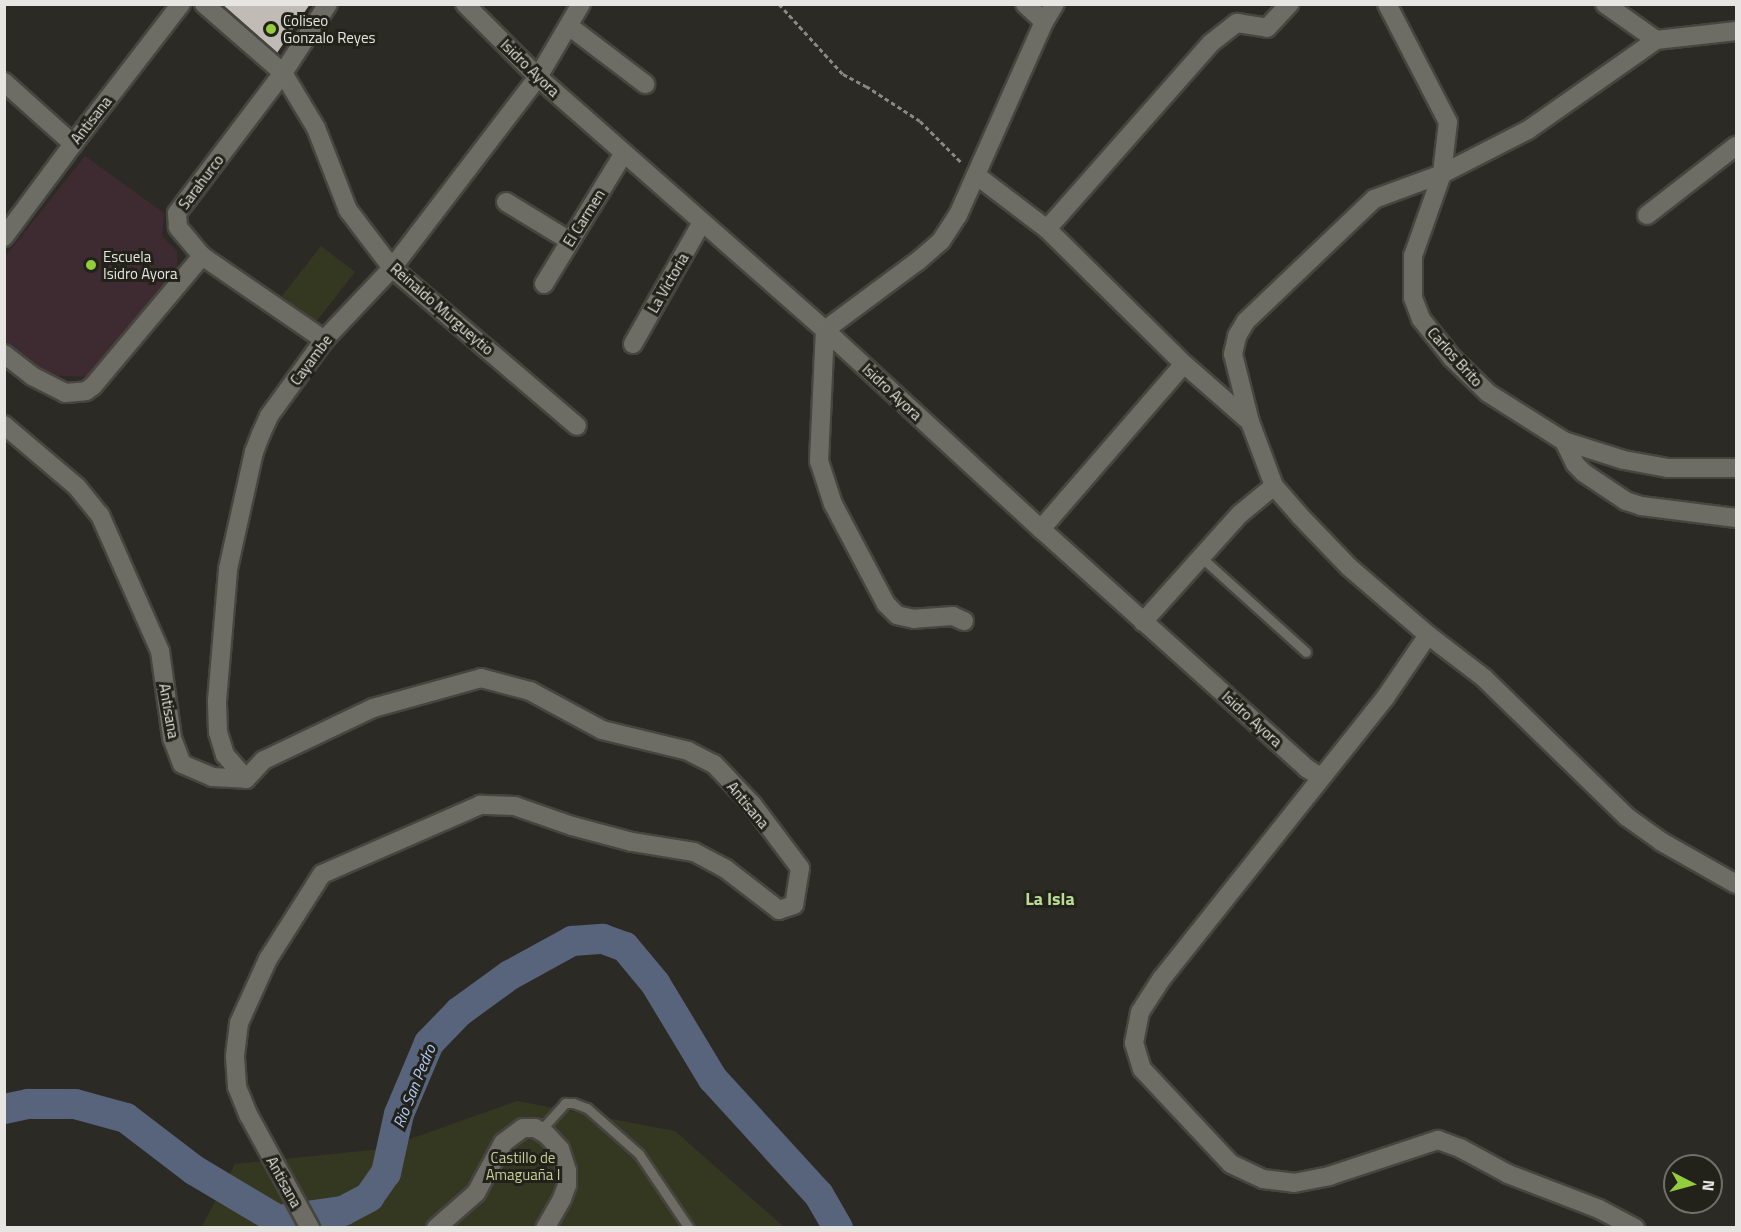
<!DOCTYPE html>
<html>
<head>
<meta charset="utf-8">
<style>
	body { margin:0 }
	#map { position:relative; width:1741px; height:1232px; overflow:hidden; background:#2c2a24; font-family:"Titillium Web",sans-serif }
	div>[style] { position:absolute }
	.education>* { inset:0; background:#3e2b32 }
	.green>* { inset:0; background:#353821 }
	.river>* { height:30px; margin:-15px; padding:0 15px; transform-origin:15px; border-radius:15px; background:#57647b }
	.building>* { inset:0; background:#c0bbb4 }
	.path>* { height:3px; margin-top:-1.5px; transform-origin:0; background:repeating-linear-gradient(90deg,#8a8984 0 4.5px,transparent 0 7.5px) }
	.roads { filter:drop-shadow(2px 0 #464540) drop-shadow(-2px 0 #464540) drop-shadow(0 2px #464540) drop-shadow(0 -2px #464540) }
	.service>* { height:9px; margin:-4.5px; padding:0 4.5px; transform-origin:4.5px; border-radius:4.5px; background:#6e6d65 }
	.minor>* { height:18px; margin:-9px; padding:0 9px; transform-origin:9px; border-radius:9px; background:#6e6d65 }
	.tertiary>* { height:18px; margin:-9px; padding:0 9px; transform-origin:9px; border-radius:9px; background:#6e6d65 }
	.dots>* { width:16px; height:16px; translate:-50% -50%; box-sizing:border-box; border:3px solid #22211a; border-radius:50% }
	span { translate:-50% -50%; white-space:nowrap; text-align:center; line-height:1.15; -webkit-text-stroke:6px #22211a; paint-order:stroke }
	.poi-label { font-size:15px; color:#e6e5e1 }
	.left { translate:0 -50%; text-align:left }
	.street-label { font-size:15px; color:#e6e5e1 }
	.park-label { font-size:15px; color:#c6cd98 }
	.water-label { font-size:16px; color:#b1ccf9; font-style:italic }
	.quarter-label { font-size:18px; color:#badc95; font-weight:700 }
	.frame { position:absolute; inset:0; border:6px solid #e6e5e1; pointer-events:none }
	.north { position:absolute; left:1663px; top:1154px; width:60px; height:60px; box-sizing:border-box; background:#22211a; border:2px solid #706f6a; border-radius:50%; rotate:96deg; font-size:16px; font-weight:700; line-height:24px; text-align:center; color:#e6e5e1 }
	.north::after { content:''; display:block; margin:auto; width:21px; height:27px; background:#93cc3d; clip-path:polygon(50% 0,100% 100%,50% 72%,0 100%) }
</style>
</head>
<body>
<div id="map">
	<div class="education">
		<i style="clip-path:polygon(85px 156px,164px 213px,162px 236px,177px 251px,177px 271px,90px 377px,47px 375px,5px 341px,4px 258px)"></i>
	</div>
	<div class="green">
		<i style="clip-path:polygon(321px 246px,355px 272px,315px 323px,282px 296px)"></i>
		<i style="clip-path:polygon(517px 1101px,675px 1131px,784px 1227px,201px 1228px,235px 1164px,382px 1149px)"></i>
	</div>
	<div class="river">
		<i style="left:4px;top:1109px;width:25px;rotate:-12deg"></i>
		<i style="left:28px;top:1104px;width:47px"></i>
		<i style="left:75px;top:1104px;width:53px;rotate:15.4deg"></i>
		<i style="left:126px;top:1118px;width:86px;rotate:37.4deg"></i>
		<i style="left:194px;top:1170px;width:98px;rotate:30.8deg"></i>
		<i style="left:278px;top:1220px;width:66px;rotate:-7.9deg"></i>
		<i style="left:343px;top:1211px;width:30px;rotate:-28deg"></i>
		<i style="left:369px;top:1197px;width:29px;rotate:-55deg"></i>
		<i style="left:386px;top:1173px;width:60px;rotate:-77.6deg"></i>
		<i style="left:399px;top:1114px;width:77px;rotate:-67.1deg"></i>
		<i style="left:429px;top:1043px;width:43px;rotate:-45.9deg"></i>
		<i style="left:459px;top:1012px;width:63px;rotate:-36deg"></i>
		<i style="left:510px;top:975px;width:71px;rotate:-28.7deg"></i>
		<i style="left:572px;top:941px;width:31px;rotate:-4deg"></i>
		<i style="left:603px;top:939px;width:23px;rotate:20deg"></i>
		<i style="left:625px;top:947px;width:47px;rotate:50.2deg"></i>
		<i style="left:655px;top:983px;width:112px;rotate:58.9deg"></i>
		<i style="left:713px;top:1079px;width:157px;rotate:47.6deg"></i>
		<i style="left:819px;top:1195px;width:38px;rotate:60deg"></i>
	</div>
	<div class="building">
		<i style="clip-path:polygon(222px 4px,310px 4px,277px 53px)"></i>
	</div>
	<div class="path">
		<i style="left:779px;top:4px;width:95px;rotate:47.6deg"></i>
		<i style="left:843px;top:74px;width:26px;rotate:28deg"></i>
		<i style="left:866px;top:86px;width:64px;rotate:32.9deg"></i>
		<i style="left:920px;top:121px;width:59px;rotate:45deg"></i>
	</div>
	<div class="roads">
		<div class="service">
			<i style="left:1202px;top:558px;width:140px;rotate:42.1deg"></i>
			<i style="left:540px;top:1131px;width:38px;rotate:-48deg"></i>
			<i style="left:565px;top:1103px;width:8px"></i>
			<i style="left:573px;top:1103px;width:15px;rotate:20deg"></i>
			<i style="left:587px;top:1108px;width:69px;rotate:41.5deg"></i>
			<i style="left:639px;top:1154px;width:89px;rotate:56deg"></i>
		</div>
		<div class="minor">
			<i style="left:204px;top:4px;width:105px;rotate:41.1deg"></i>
			<i style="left:283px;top:73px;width:64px;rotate:59deg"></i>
			<i style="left:316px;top:128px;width:88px;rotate:68.7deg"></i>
			<i style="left:348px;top:210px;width:73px;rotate:52.8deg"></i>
			<i style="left:392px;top:268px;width:243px;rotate:40.5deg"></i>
			<i style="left:1025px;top:4px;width:26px;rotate:43deg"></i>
			<i style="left:1605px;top:4px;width:62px;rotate:35.2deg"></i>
			<i style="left:569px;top:26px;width:96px;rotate:37.3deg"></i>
			<i style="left:4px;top:82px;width:93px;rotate:41.9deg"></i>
			<i style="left:976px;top:175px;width:89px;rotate:37.3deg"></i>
			<i style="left:1047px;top:229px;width:192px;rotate:44.6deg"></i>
			<i style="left:506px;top:202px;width:75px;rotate:31.4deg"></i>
			<i style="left:1647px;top:215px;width:113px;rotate:-37.8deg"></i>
			<i style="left:1047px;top:229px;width:248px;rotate:-48.6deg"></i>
			<i style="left:1211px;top:43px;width:33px;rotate:-38deg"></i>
			<i style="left:1237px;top:23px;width:30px;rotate:9deg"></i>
			<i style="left:1267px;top:28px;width:33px;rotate:-47deg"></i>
			<i style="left:4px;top:237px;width:116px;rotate:-53.4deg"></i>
			<i style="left:73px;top:144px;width:177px;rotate:-52.4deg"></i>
			<i style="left:202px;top:256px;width:148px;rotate:34.5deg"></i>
			<i style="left:544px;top:284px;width:153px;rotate:-58.6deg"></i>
			<i style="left:633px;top:344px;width:140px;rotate:-60.5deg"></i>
			<i style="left:4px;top:354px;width:36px;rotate:38deg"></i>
			<i style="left:32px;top:376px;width:37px;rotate:27deg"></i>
			<i style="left:65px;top:393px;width:21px;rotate:-5deg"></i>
			<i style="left:86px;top:391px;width:9px;rotate:-36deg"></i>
			<i style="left:93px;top:386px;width:170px;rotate:-50deg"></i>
			<i style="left:202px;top:256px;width:38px;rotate:-130deg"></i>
			<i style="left:178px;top:227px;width:14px;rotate:-94deg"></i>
			<i style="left:177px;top:213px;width:176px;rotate:-52.9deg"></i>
			<i style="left:283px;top:73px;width:82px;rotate:-56.9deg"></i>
			<i style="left:1250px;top:422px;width:70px;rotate:-104deg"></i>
			<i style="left:1233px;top:354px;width:18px;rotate:-77deg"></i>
			<i style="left:1237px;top:336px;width:17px;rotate:-59deg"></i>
			<i style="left:1246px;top:321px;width:177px;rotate:-43.6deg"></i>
			<i style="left:1374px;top:199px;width:72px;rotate:-20.2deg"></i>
			<i style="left:1442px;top:174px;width:97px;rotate:-27.1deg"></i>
			<i style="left:1528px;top:130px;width:156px;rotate:-35.1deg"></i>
			<i style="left:1656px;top:40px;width:81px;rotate:-6.4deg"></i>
			<i style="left:4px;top:425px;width:96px;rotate:40.3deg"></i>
			<i style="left:77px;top:487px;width:36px;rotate:51deg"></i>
			<i style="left:100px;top:515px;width:149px;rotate:66.2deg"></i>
			<i style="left:160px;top:651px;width:88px;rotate:82.1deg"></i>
			<i style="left:172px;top:738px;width:28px;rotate:69deg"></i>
			<i style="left:182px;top:764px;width:33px;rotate:23deg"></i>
			<i style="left:212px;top:777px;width:34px;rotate:3deg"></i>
			<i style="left:246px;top:779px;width:26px;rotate:-47deg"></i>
			<i style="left:264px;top:760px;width:121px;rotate:-25.5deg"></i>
			<i style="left:373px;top:708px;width:112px;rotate:-15.5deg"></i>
			<i style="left:481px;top:678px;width:51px;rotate:14.9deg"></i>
			<i style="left:530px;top:691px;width:82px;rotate:28.4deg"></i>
			<i style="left:602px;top:730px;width:89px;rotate:13.7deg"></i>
			<i style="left:688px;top:751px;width:29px;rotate:27deg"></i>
			<i style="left:714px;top:764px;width:55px;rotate:46.5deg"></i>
			<i style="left:752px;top:804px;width:80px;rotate:53.1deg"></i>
			<i style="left:800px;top:868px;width:37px;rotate:99deg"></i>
			<i style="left:794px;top:905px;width:16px;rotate:162deg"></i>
			<i style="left:779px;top:910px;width:67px;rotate:-142.3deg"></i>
			<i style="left:726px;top:869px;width:36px;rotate:-152deg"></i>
			<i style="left:694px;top:852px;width:63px;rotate:-170.8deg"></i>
			<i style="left:632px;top:842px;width:62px;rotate:-165.1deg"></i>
			<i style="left:572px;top:826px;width:60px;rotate:-160.7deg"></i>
			<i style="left:515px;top:806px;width:35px;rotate:-178deg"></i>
			<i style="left:480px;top:805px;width:172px;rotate:156.4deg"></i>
			<i style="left:322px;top:874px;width:101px;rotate:122.4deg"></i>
			<i style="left:268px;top:959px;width:70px;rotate:114.4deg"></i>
			<i style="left:239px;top:1023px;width:34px;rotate:97deg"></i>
			<i style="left:235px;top:1057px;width:30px;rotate:86deg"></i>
			<i style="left:237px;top:1087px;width:31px;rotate:68deg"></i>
			<i style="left:249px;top:1116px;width:128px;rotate:61.4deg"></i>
			<i style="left:1564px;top:441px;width:25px;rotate:64deg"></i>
			<i style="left:1575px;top:464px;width:13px;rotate:45deg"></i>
			<i style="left:1584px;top:473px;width:50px;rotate:33.7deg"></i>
			<i style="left:1626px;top:501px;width:16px;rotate:18deg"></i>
			<i style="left:1641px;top:506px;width:96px;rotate:7.2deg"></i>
			<i style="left:1041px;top:529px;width:218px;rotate:-49.1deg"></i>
			<i style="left:1184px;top:364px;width:88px;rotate:41.3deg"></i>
			<i style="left:1250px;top:422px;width:68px;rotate:69.4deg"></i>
			<i style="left:1274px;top:486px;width:40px;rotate:49deg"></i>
			<i style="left:1300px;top:516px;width:71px;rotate:46.1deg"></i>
			<i style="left:1349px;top:567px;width:104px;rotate:40.7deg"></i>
			<i style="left:1428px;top:635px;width:76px;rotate:124.3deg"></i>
			<i style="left:1385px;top:698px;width:358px;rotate:128.5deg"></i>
			<i style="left:1162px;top:978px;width:40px;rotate:122.9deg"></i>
			<i style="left:1140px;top:1012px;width:32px;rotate:101deg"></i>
			<i style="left:1134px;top:1043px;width:27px;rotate:73deg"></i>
			<i style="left:1142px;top:1069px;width:130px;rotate:46.9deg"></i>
			<i style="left:1231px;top:1164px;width:35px;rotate:25deg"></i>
			<i style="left:1263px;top:1179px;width:31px;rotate:7deg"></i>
			<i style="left:1294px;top:1183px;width:36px;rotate:-11deg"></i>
			<i style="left:1329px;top:1176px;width:115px;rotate:-18.3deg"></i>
			<i style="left:1438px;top:1140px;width:23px;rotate:20deg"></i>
			<i style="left:1460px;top:1148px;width:55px;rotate:28.4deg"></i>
			<i style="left:1508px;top:1174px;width:97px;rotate:21deg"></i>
			<i style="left:1599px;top:1209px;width:41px;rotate:27.8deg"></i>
			<i style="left:964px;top:621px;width:12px;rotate:-156deg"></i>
			<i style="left:953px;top:616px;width:39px;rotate:176deg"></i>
			<i style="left:914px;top:619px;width:17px;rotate:-167deg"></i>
			<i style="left:897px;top:615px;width:16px;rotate:-135deg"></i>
			<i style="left:886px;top:604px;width:113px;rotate:-117.9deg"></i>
			<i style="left:833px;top:504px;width:45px;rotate:-108deg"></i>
			<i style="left:819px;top:461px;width:131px;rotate:-87.4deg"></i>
			<i style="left:825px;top:330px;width:116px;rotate:-36.6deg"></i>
			<i style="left:918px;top:261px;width:30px;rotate:-41deg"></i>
			<i style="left:941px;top:241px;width:31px;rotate:-57deg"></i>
			<i style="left:958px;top:215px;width:211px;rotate:-66deg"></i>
			<i style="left:1044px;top:22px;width:21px;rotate:-59deg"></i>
			<i style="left:1143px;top:622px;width:145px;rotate:-48.1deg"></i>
			<i style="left:1240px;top:514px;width:44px;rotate:-39.5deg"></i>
			<i style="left:1428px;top:635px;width:71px;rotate:37.5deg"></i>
			<i style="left:1484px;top:678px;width:199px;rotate:44.2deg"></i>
			<i style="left:1627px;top:817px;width:43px;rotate:35.5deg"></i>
			<i style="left:1662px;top:842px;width:85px;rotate:29.6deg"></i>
			<i style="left:246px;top:779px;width:32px;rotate:-131deg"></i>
			<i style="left:225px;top:755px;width:24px;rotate:-107deg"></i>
			<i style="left:218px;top:732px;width:31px;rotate:-92deg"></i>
			<i style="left:217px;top:701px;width:132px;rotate:-85.2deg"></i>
			<i style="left:228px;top:569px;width:120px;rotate:-77.5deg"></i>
			<i style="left:254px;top:452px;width:19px;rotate:-69deg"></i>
			<i style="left:261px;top:434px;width:20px;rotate:-66deg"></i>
			<i style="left:269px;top:416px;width:94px;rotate:-54.1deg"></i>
			<i style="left:324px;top:340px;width:99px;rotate:-46.6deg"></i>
			<i style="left:392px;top:268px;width:240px;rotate:-52.6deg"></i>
			<i style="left:538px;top:77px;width:383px;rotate:41.4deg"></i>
			<i style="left:825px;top:330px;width:294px;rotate:42.7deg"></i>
			<i style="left:1041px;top:529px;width:357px;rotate:42deg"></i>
			<i style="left:1306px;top:768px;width:17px;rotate:31deg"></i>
			<i style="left:436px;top:1228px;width:53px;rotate:-41.2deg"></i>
			<i style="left:476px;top:1193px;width:57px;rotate:-61.6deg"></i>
			<i style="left:503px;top:1143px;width:25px;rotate:-37deg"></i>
			<i style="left:523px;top:1128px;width:12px"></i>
			<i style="left:535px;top:1128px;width:13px;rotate:29deg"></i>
			<i style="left:546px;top:1134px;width:21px;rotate:47deg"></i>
			<i style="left:560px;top:1149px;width:23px;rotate:72deg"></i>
			<i style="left:567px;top:1171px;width:14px;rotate:90deg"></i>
			<i style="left:567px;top:1185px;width:15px;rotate:110deg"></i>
			<i style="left:562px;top:1199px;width:34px;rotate:120deg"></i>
		</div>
		<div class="tertiary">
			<i style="left:465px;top:4px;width:103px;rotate:45deg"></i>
			<i style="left:538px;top:77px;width:85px;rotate:-59.5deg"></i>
			<i style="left:1387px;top:4px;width:133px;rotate:62.7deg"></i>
			<i style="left:1448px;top:122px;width:52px;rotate:96.6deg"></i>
			<i style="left:1442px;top:174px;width:87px;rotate:109.5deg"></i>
			<i style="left:1413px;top:256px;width:42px;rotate:90deg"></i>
			<i style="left:1413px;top:298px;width:22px;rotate:69deg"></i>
			<i style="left:1421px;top:319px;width:50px;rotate:51.5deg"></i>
			<i style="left:1452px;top:358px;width:50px;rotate:44.2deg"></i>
			<i style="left:1488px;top:393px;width:90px;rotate:32.3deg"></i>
			<i style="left:1564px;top:441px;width:63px;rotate:17.6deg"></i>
			<i style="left:1624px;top:460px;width:45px;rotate:10.3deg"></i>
			<i style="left:1668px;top:468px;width:68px"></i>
		</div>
	</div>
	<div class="dots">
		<i style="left:271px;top:29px;background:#93cc3d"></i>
		<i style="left:91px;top:265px;background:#93cc3d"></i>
	</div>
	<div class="poi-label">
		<span class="left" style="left:283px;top:29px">Coliseo<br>Gonzalo Reyes</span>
		<span class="left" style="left:103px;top:265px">Escuela<br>Isidro Ayora</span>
	</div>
	<div class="street-label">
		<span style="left:530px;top:68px;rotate:44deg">Isidro Ayora</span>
		<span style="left:91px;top:120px;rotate:-52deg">Antisana</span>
		<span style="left:201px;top:182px;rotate:-53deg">Sarahurco</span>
		<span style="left:584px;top:218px;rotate:-58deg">El Carmen</span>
		<span style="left:668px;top:283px;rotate:-60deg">La Victoria</span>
		<span style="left:442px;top:309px;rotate:41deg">Reinaldo Murgueytio</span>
		<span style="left:1455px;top:357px;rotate:48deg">Carlos Brito</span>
		<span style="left:311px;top:360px;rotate:-53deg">Cayambe</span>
		<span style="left:892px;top:392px;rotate:43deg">Isidro Ayora</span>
		<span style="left:169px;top:711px;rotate:80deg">Antisana</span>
		<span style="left:1252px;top:719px;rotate:42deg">Isidro Ayora</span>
		<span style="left:748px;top:805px;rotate:50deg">Antisana</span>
		<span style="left:284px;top:1182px;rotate:61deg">Antisana</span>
	</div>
	<div class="park-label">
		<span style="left:523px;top:1166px">Castillo de<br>Amaguaña I</span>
	</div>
	<div class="water-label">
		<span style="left:414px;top:1086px;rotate:-68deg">Rio San Pedro</span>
	</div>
	<div class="quarter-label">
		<span style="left:1050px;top:899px">La Isla</span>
	</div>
	<div class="frame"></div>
	<div class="north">N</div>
</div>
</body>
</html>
